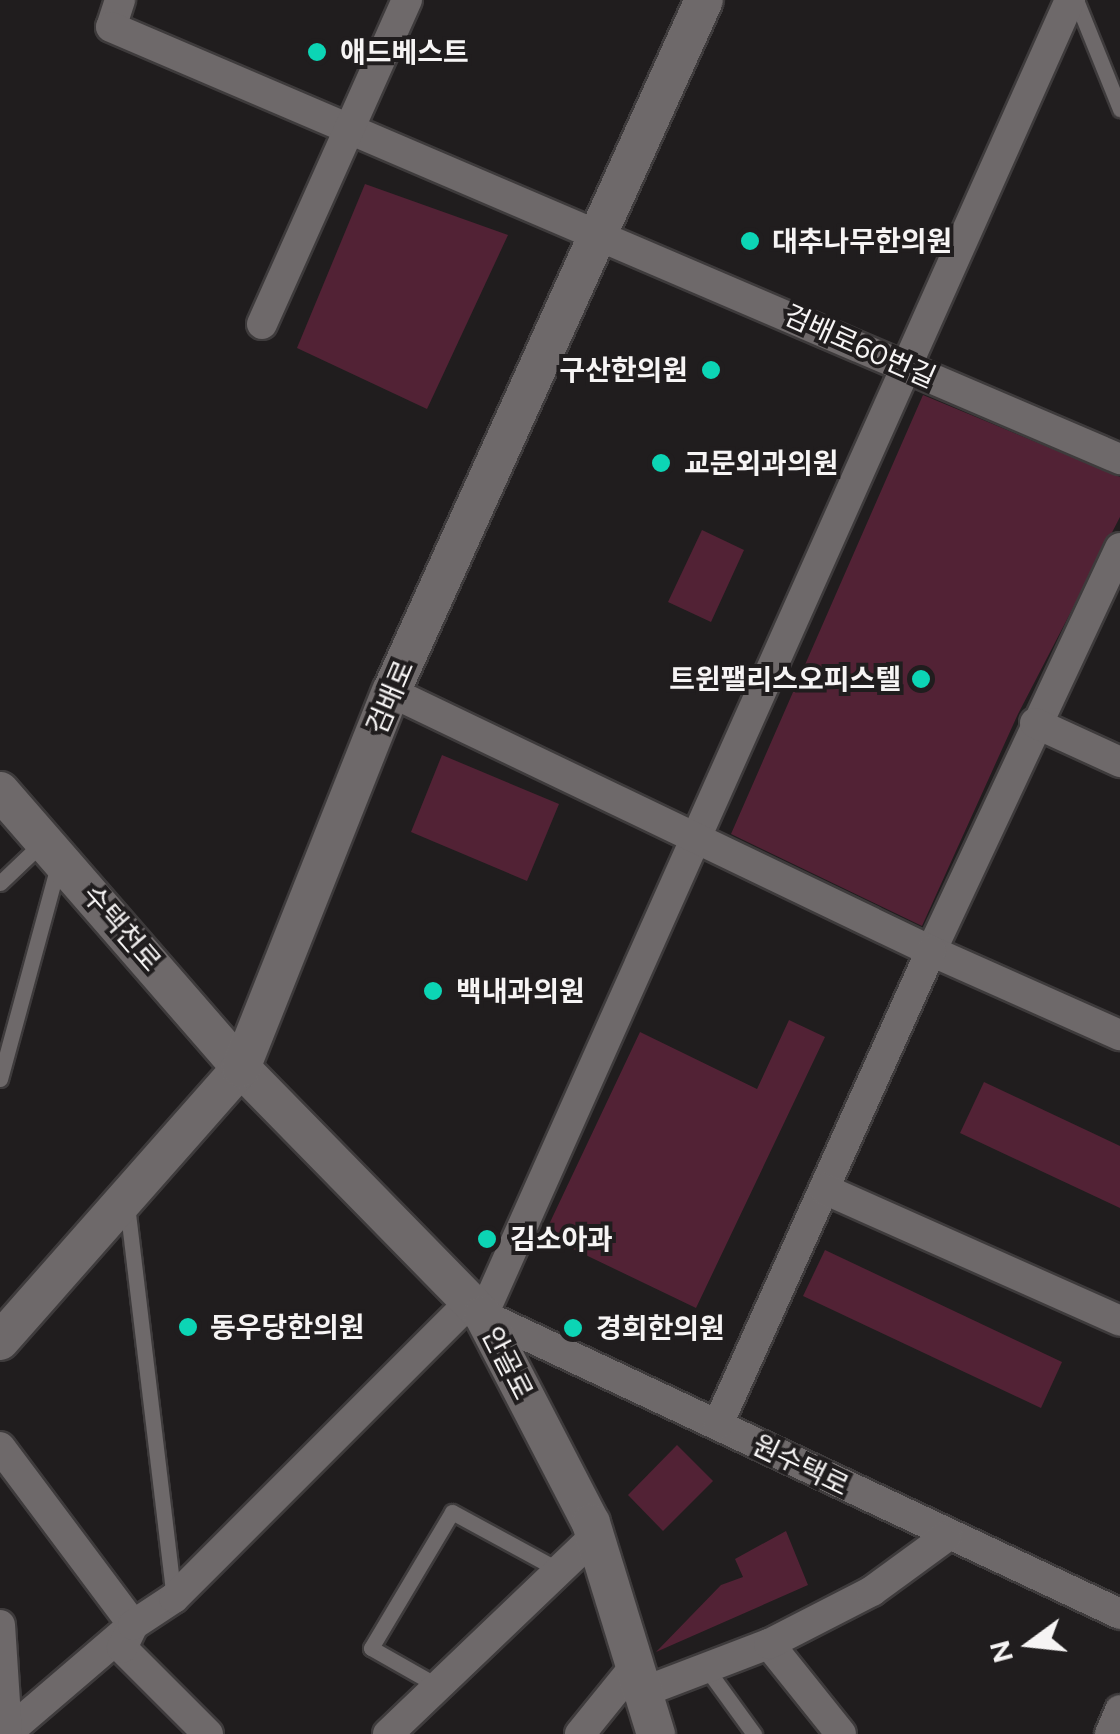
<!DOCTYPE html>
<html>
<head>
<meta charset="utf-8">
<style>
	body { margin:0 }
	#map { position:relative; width:1120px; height:1734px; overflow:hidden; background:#201d1e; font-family:Figtree,"Noto Sans KR",sans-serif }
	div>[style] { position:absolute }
	.building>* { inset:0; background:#522235 }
	.roads { filter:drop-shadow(2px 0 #3e3b3c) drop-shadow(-2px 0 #3e3b3c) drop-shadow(0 2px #3e3b3c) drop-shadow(0 -2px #3e3b3c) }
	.service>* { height:15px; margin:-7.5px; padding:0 7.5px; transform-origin:7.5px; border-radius:7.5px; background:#6e696a }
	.minor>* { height:30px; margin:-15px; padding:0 15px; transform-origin:15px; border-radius:15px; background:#6e696a }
	.tertiary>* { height:38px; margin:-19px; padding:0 19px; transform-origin:19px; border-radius:19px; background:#6e696a }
	.dots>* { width:28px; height:28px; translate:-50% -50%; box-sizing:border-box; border:5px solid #201d1e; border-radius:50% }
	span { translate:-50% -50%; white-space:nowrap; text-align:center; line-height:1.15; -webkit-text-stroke:8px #201d1e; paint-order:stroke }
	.poi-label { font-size:28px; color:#f6f4f4; font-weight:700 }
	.left { translate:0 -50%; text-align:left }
	.right { translate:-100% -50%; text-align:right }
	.street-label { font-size:28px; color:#f6f4f4 }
	.north { position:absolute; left:980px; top:1594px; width:100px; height:100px; -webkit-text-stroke:8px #201d1e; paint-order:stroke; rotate:255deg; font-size:28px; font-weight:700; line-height:40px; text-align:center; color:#f6f4f4 }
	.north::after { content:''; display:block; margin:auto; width:35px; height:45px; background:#f6f4f4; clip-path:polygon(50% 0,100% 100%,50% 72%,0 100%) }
</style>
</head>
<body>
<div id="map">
	<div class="building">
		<i style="clip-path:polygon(365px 184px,508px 235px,427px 409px,297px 348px)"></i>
		<i style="clip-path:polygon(923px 395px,1120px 477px,1120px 517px,1018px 714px,922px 926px,731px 834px)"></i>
		<i style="clip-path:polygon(702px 530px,744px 550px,711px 622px,668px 602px)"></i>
		<i style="clip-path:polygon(442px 755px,559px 804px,527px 881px,411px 832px)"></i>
		<i style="clip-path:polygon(789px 1020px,825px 1037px,696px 1308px,544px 1235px,640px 1032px,757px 1089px)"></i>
		<i style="clip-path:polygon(984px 1082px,1120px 1146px,1120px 1208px,960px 1133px)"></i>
		<i style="clip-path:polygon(825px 1250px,1062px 1362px,1041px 1408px,803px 1296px)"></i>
		<i style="clip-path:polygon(677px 1445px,713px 1481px,663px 1531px,628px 1495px)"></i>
		<i style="clip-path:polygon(786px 1531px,808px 1585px,656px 1652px,721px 1585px,743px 1577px,735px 1559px)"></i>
	</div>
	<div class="roads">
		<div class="service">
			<i style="left:1076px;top:0;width:118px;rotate:68deg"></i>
			<i style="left:0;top:883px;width:58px;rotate:-43.6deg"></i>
			<i style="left:0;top:1079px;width:222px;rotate:-74.8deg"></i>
			<i style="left:127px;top:1205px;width:396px;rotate:83.2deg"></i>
			<i style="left:706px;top:1668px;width:82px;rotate:54deg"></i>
			<i style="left:438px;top:1686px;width:77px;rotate:-150.4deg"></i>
			<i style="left:371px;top:1648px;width:158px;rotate:-59.2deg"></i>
			<i style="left:452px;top:1512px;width:122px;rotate:28.5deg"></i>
		</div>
		<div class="minor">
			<i style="left:120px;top:0;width:28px;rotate:108deg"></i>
			<i style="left:111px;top:27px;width:1098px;rotate:23.18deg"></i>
			<i style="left:1070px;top:0;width:1440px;rotate:114.06deg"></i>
			<i style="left:483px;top:1315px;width:704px;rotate:25.14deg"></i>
			<i style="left:262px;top:324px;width:355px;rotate:-65.9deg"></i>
			<i style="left:1120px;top:548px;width:445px;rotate:115.1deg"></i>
			<i style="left:931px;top:951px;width:207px;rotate:24deg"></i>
			<i style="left:391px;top:692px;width:599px;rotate:25.62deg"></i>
			<i style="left:931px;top:951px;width:519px;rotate:114.24deg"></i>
			<i style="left:1035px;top:723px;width:94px;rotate:24.6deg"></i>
			<i style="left:824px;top:1189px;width:324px;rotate:24deg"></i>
			<i style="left:0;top:1447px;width:222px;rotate:53.2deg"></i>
			<i style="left:133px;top:1625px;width:167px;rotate:139.4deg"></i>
			<i style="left:0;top:1625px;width:109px;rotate:86.3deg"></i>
			<i style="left:769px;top:1644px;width:115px;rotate:51.3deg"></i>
			<i style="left:643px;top:1692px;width:135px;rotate:-20.9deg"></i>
			<i style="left:769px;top:1644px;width:116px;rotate:-27.2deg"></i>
			<i style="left:872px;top:1591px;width:92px;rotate:-36.1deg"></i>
			<i style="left:208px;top:1734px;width:122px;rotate:-135deg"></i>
			<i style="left:122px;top:1648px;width:25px;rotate:-64deg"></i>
			<i style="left:133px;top:1625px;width:49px;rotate:-33.4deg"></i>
			<i style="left:174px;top:1598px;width:417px;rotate:-45deg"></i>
			<i style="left:388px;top:1734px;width:286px;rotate:-43.7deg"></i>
			<i style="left:580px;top:1734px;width:87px;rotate:-51deg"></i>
			<i style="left:1110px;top:1734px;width:26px;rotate:-67deg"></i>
		</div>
		<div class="tertiary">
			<i style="left:0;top:791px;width:367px;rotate:49deg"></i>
			<i style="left:241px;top:1068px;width:346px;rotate:45.6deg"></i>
			<i style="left:483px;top:1315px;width:234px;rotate:62.6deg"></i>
			<i style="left:591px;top:1523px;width:221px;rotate:72.9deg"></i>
			<i style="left:0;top:1341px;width:364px;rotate:-48.6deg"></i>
			<i style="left:241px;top:1068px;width:405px;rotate:-68.3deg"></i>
			<i style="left:391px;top:692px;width:759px;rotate:-65.66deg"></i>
		</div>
	</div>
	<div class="dots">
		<i style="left:317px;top:52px;background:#0cd5b5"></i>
		<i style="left:750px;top:241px;background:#0cd5b5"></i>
		<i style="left:711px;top:370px;background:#0cd5b5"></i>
		<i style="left:661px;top:463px;background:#0cd5b5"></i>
		<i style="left:921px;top:679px;background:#0cd5b5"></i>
		<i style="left:433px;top:991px;background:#0cd5b5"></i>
		<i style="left:487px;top:1239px;background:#0cd5b5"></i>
		<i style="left:188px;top:1327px;background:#0cd5b5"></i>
		<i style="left:573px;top:1328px;background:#0cd5b5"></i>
	</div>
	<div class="poi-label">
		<span class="left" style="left:340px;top:52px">애드베스트</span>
		<span class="left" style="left:772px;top:241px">대추나무한의원</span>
		<span class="right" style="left:688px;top:370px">구산한의원</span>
		<span class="left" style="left:684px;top:463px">교문외과의원</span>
		<span class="right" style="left:901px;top:679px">트윈팰리스오피스텔</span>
		<span class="left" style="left:456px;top:991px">백내과의원</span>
		<span class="left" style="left:510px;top:1239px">김소아과</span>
		<span class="left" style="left:210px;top:1327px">동우당한의원</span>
		<span class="left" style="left:596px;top:1328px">경희한의원</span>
	</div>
	<div class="street-label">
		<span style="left:860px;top:346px;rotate:24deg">검배로60번길</span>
		<span style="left:390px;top:697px;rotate:-67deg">검배로</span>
		<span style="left:122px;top:928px;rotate:49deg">수택천로</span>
		<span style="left:508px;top:1363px;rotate:63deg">안골로</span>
		<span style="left:801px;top:1465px;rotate:26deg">원수택로</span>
	</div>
	<div class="north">N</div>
</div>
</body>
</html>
